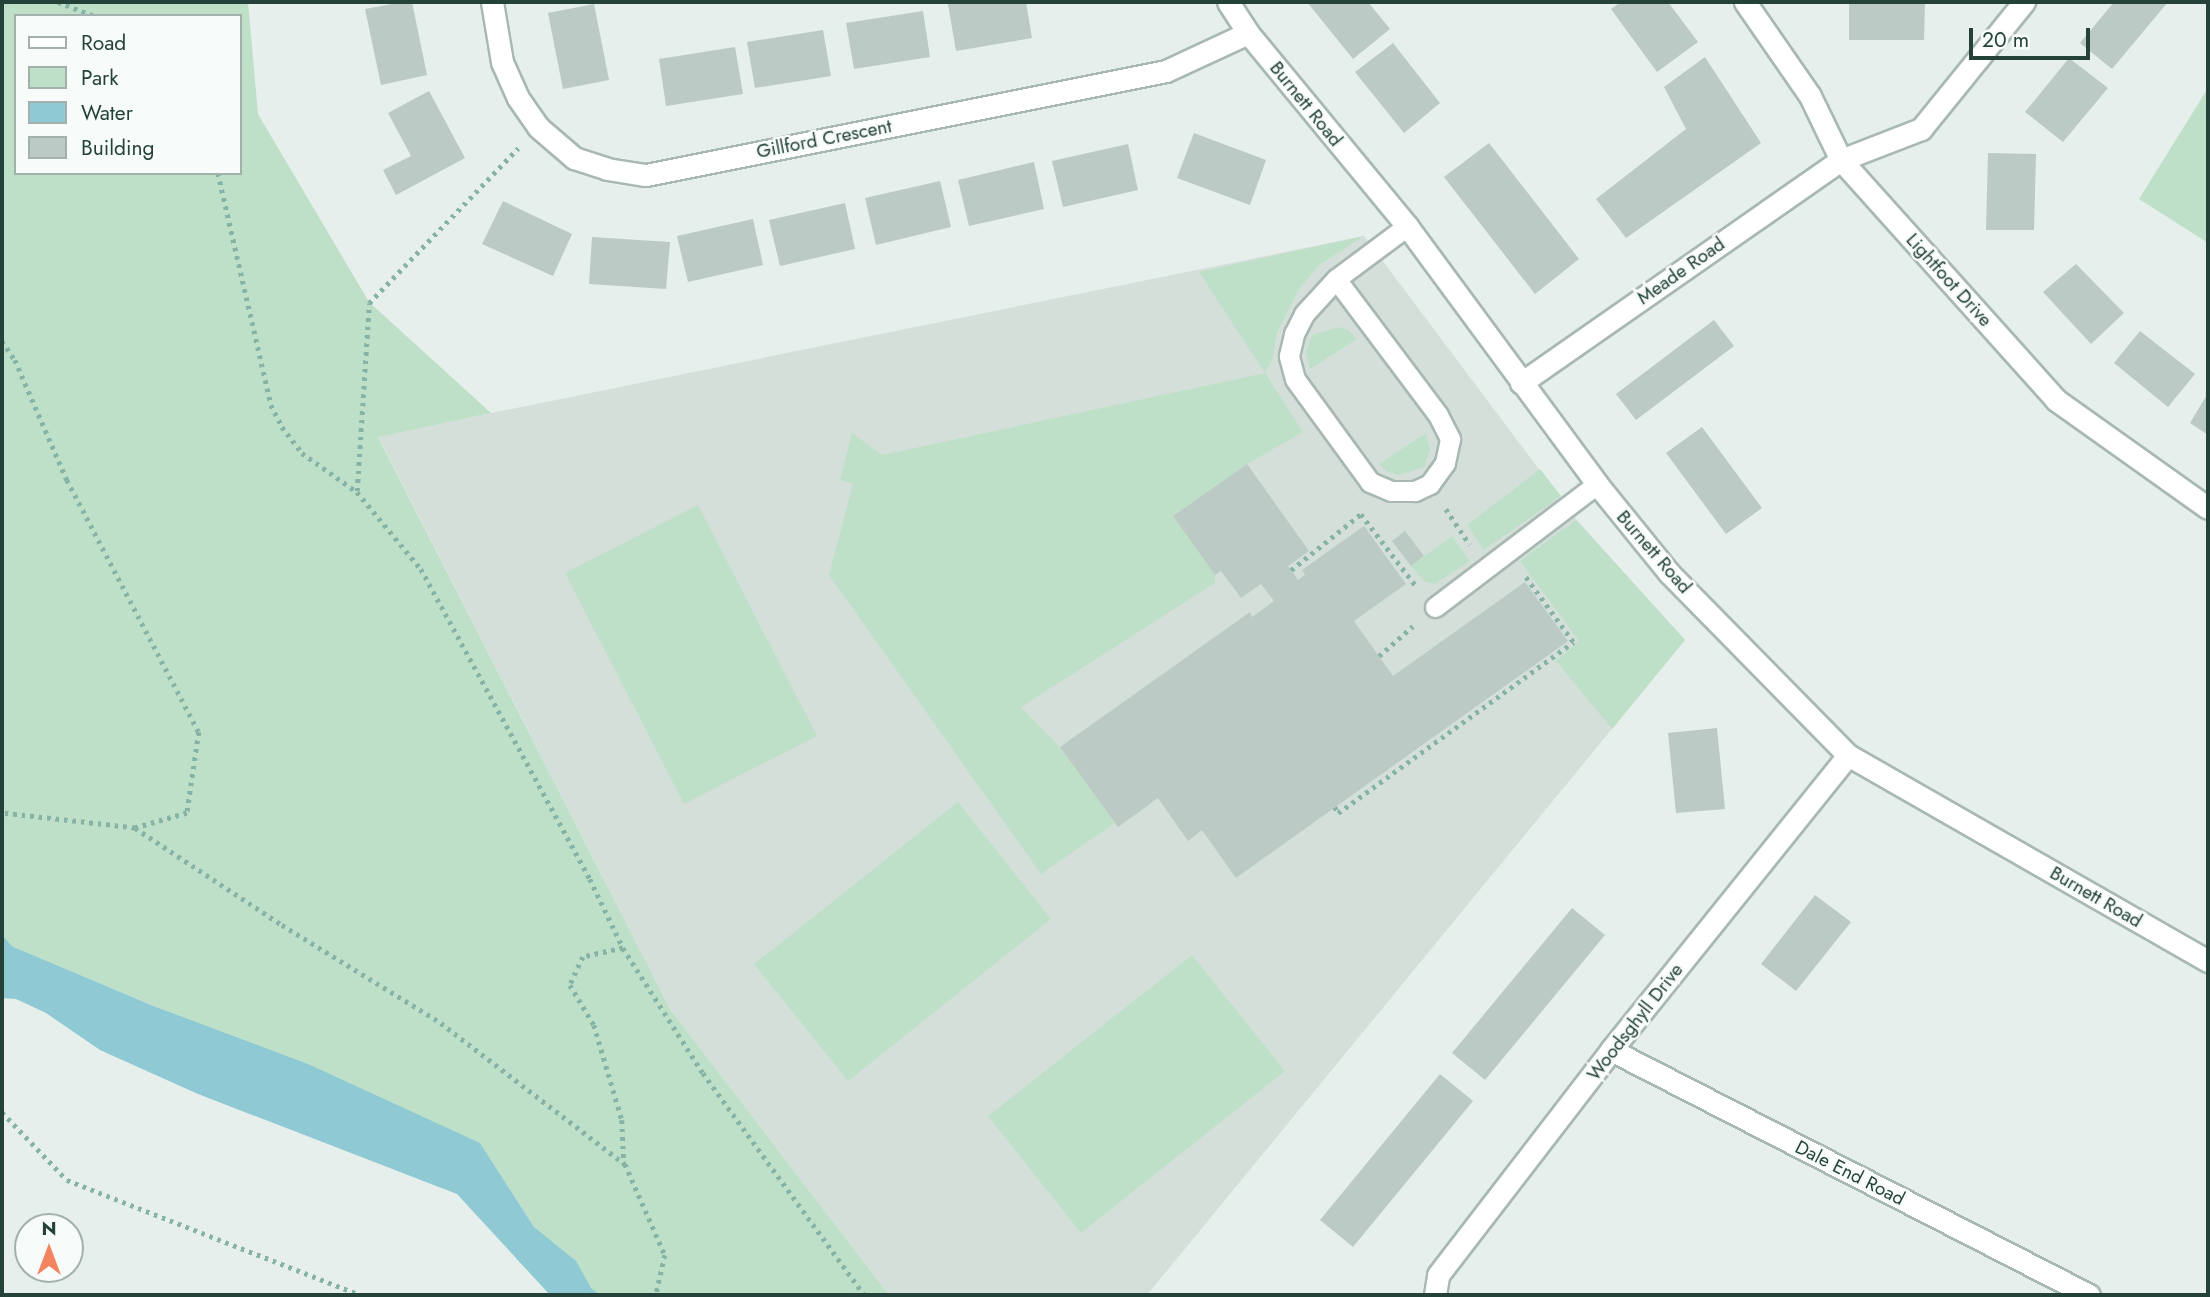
<!DOCTYPE html>
<html>
<head>
<meta charset="utf-8">
<style>
	body { margin:0 }
	#map { position:relative; width:2210px; height:1297px; overflow:hidden; background:#e6efeb; font-family:Jost,sans-serif }
	div>[style] { position:absolute }
	.built>* { inset:0; background:#d4dfda }
	.green>* { inset:0; background:#bfe0c8 }
	.water>* { inset:0; background:#8ec9d4 }
	.building>* { inset:0; background:#bbcac4 }
	.path>* { height:4.5px; margin-top:-2.25px; transform-origin:0; background:repeating-linear-gradient(90deg,#86b3a5 0 3.5px,transparent 0 8.5px) }
	.roads { filter:drop-shadow(2px 0 #a8b8b2) drop-shadow(-2px 0 #a8b8b2) drop-shadow(0 2px #a8b8b2) drop-shadow(0 -2px #a8b8b2) }
	.service>* { height:19px; margin:-9.5px; padding:0 9.5px; transform-origin:9.5px; border-radius:9.5px; background:#fff }
	.minor>* { height:21px; margin:-10.5px; padding:0 10.5px; transform-origin:10.5px; border-radius:10.5px; background:#fff }
	span { translate:-50% -50%; white-space:nowrap; text-align:center; line-height:1.15; -webkit-text-stroke:5px #f7fbf9; paint-order:stroke }
	.street-label { font-size:19px; color:#24423a }
	.frame { position:absolute; inset:0; border:4px solid #24423a; pointer-events:none }
	.legend { position:absolute; left:14px; top:14px; width:228px; height:161px; box-sizing:border-box; background:#f7fbf9; border:2px solid #a3b1ad; margin:0; padding:9px 12px; list-style:none; font-size:21px; color:#24423a }
	.legend li { display:flex; align-items:center; gap:14px; height:35px }
	.legend b { width:35px; border:2px solid #a3b1ad }
	.north { position:absolute; left:14px; top:1213px; width:70px; height:70px; box-sizing:border-box; background:#f7fbf9; border:2px solid #a3b1ad; border-radius:50%; rotate:0deg; font-size:19px; font-weight:700; line-height:28px; text-align:center; color:#24423a }
	.north::after { content:''; display:block; margin:auto; width:24px; height:32px; background:#f4845f; clip-path:polygon(50% 0,100% 100%,50% 72%,0 100%) }
	.scale { position:absolute; left:1969px; top:28px; width:121px; height:32px; box-sizing:border-box; border:4px solid #24423a; border-top:0; padding-left:9px; font-size:21px; line-height:24px; white-space:nowrap; color:#24423a; -webkit-text-stroke:5px #f7fbf9; paint-order:stroke }
</style>
</head>
<body>
<div id="map">
	<div class="built">
		<i style="clip-path:polygon(1364px 236px,1577px 520px,1685px 640px,1147px 1295px,889px 1295px,670px 1009px,378px 436px)"></i>
	</div>
	<div class="green">
		<i style="clip-path:polygon(evenodd,2px 2px,248px 2px,258px 114px,369px 302px,491px 413px,378px 437px,670px 1009px,889px 1295px,598px 1295px,534px 1227px,480px 1143px,35px 956px,13px 947px,2px 935px,2px 2px,16px 16px,240px 16px,240px 173px,16px 173px,16px 16px)"></i>
		<i style="clip-path:polygon(2208px 88px,2208px 243px,2139px 199px)"></i>
		<i style="clip-path:polygon(1364px 236px,1319px 265px,1299px 289px,1277px 333px,1272px 360px,1265px 373px,1303px 432px,1247px 464px,1173px 516px,1215px 575px,1215px 583px,1021px 707px,1060px 747px,1115px 823px,1041px 874px,829px 575px,853px 484px,840px 480px,852px 433px,882px 455px,1265px 373px,1199px 272px)"></i>
		<i style="clip-path:polygon(1339px 327px,1348px 330px,1357px 339px,1310px 369px,1306px 352px,1312px 335px)"></i>
		<i style="clip-path:polygon(1426px 433px,1430px 449px,1425px 467px,1399px 475px,1388px 472px,1379px 464px)"></i>
		<i style="clip-path:polygon(1540px 469px,1561px 496px,1484px 550px,1467px 525px)"></i>
		<i style="clip-path:polygon(698px 505px,817px 736px,684px 804px,565px 573px)"></i>
		<i style="clip-path:polygon(1576px 520px,1685px 640px,1612px 729px,1556px 661px,1579px 641px,1520px 561px)"></i>
		<i style="clip-path:polygon(1452px 536px,1470px 561px,1435px 584px,1424px 581px,1411px 566px)"></i>
		<i style="clip-path:polygon(958px 802px,1051px 919px,848px 1081px,754px 964px)"></i>
		<i style="clip-path:polygon(1192px 955px,1285px 1071px,1081px 1233px,988px 1116px)"></i>
	</div>
	<div class="water">
		<i style="clip-path:polygon(2px 935px,13px 947px,35px 956px,156px 1007px,308px 1064px,480px 1143px,534px 1227px,576px 1261px,591px 1288px,600px 1295px,550px 1295px,457px 1194px,198px 1094px,100px 1050px,46px 1013px,16px 999px,2px 998px)"></i>
	</div>
	<div class="building">
		<i style="clip-path:polygon(403px 2px,412px 2px,427px 75px,381px 85px,365px 9px)"></i>
		<i style="clip-path:polygon(963px 2px,1026px 2px,1032px 38px,956px 51px,948px 4px)"></i>
		<i style="clip-path:polygon(1307px 2px,1368px 2px,1390px 29px,1353px 59px)"></i>
		<i style="clip-path:polygon(1621px 2px,1668px 2px,1698px 42px,1657px 72px,1611px 9px)"></i>
		<i style="clip-path:polygon(1849px 2px,1925px 2px,1924px 40px,1849px 40px)"></i>
		<i style="clip-path:polygon(2114px 2px,2168px 2px,2112px 69px,2080px 43px)"></i>
		<i style="clip-path:polygon(594px 4px,609px 80px,563px 89px,548px 13px)"></i>
		<i style="clip-path:polygon(923px 11px,930px 57px,854px 69px,846px 23px)"></i>
		<i style="clip-path:polygon(823px 30px,831px 76px,755px 88px,747px 42px)"></i>
		<i style="clip-path:polygon(1393px 43px,1440px 103px,1404px 133px,1355px 72px)"></i>
		<i style="clip-path:polygon(735px 47px,743px 94px,666px 106px,659px 59px)"></i>
		<i style="clip-path:polygon(1705px 57px,1761px 143px,1626px 238px,1596px 199px,1686px 129px,1664px 87px)"></i>
		<i style="clip-path:polygon(2069px 58px,2108px 88px,2063px 142px,2025px 112px)"></i>
		<i style="clip-path:polygon(429px 91px,465px 158px,396px 195px,383px 170px,411px 156px,388px 113px)"></i>
		<i style="clip-path:polygon(1194px 133px,1266px 160px,1250px 205px,1177px 178px)"></i>
		<i style="clip-path:polygon(1489px 143px,1579px 259px,1535px 294px,1444px 177px)"></i>
		<i style="clip-path:polygon(1128px 144px,1138px 190px,1063px 207px,1052px 161px)"></i>
		<i style="clip-path:polygon(1988px 153px,2036px 154px,2034px 230px,1986px 230px)"></i>
		<i style="clip-path:polygon(1034px 162px,1044px 209px,969px 226px,958px 180px)"></i>
		<i style="clip-path:polygon(940px 181px,951px 227px,876px 245px,865px 198px)"></i>
		<i style="clip-path:polygon(503px 201px,572px 234px,553px 276px,482px 244px)"></i>
		<i style="clip-path:polygon(845px 203px,855px 249px,780px 266px,769px 220px)"></i>
		<i style="clip-path:polygon(753px 219px,763px 265px,688px 282px,677px 236px)"></i>
		<i style="clip-path:polygon(592px 237px,670px 242px,666px 289px,589px 284px)"></i>
		<i style="clip-path:polygon(2076px 264px,2124px 313px,2091px 344px,2043px 292px)"></i>
		<i style="clip-path:polygon(1714px 320px,1734px 346px,1636px 420px,1616px 394px)"></i>
		<i style="clip-path:polygon(2140px 331px,2195px 374px,2168px 407px,2114px 363px)"></i>
		<i style="clip-path:polygon(2208px 393px,2208px 435px,2190px 423px)"></i>
		<i style="clip-path:polygon(1702px 427px,1762px 508px,1726px 534px,1666px 453px)"></i>
		<i style="clip-path:polygon(1247px 464px,1309px 551px,1288px 566px,1298px 580px,1305px 575px,1302px 570px,1364px 526px,1406px 584px,1354px 621px,1393px 676px,1525px 582px,1568px 641px,1236px 878px,1202px 830px,1188px 841px,1158px 798px,1118px 827px,1060px 747px,1250px 612px,1252px 617px,1274px 601px,1261px 584px,1241px 598px,1221px 571px,1215px 575px,1173px 516px)"></i>
		<i style="clip-path:polygon(1405px 531px,1424px 556px,1411px 566px,1392px 541px)"></i>
		<i style="clip-path:polygon(1717px 728px,1725px 809px,1676px 813px,1668px 733px)"></i>
		<i style="clip-path:polygon(1815px 895px,1851px 922px,1796px 991px,1761px 964px)"></i>
		<i style="clip-path:polygon(1572px 908px,1605px 935px,1485px 1080px,1452px 1053px)"></i>
		<i style="clip-path:polygon(1440px 1074px,1473px 1101px,1353px 1247px,1320px 1220px)"></i>
	</div>
	<div class="path">
		<i style="left:58px;top:2px;width:39px;rotate:21deg"></i>
		<i style="left:218px;top:173px;width:238px;rotate:77.1deg"></i>
		<i style="left:271px;top:405px;width:25px;rotate:63deg"></i>
		<i style="left:282px;top:427px;width:33px;rotate:52deg"></i>
		<i style="left:302px;top:453px;width:67px;rotate:35.3deg"></i>
		<i style="left:357px;top:492px;width:100px;rotate:50.3deg"></i>
		<i style="left:421px;top:569px;width:353px;rotate:61.4deg"></i>
		<i style="left:590px;top:879px;width:76px;rotate:64.4deg"></i>
		<i style="left:623px;top:948px;width:148px;rotate:57.4deg"></i>
		<i style="left:703px;top:1073px;width:274px;rotate:54deg"></i>
		<i style="left:2px;top:341px;width:23px;rotate:56deg"></i>
		<i style="left:15px;top:360px;width:131px;rotate:66.6deg"></i>
		<i style="left:67px;top:480px;width:284px;rotate:62.4deg"></i>
		<i style="left:199px;top:732px;width:82px;rotate:98.4deg"></i>
		<i style="left:187px;top:813px;width:54px;rotate:163.9deg"></i>
		<i style="left:135px;top:828px;width:134px;rotate:-173.6deg"></i>
		<i style="left:357px;top:491px;width:188px;rotate:-86.3deg"></i>
		<i style="left:369px;top:303px;width:215px;rotate:-46.1deg"></i>
		<i style="left:1446px;top:509px;width:43px;rotate:56.3deg"></i>
		<i style="left:1291px;top:570px;width:90px;rotate:-38.7deg"></i>
		<i style="left:1361px;top:514px;width:91px;rotate:52.6deg"></i>
		<i style="left:1379px;top:656px;width:45px;rotate:-41.4deg"></i>
		<i style="left:1335px;top:807px;width:7px;rotate:63deg"></i>
		<i style="left:1338px;top:813px;width:291px;rotate:-36deg"></i>
		<i style="left:1573px;top:642px;width:83px;rotate:-126.2deg"></i>
		<i style="left:135px;top:828px;width:176px;rotate:33.4deg"></i>
		<i style="left:282px;top:925px;width:187px;rotate:31.6deg"></i>
		<i style="left:441px;top:1023px;width:232px;rotate:37.5deg"></i>
		<i style="left:625px;top:1164px;width:99px;rotate:66.3deg"></i>
		<i style="left:665px;top:1255px;width:41px;rotate:102.7deg"></i>
		<i style="left:623px;top:948px;width:41px;rotate:167.3deg"></i>
		<i style="left:583px;top:957px;width:31px;rotate:115deg"></i>
		<i style="left:570px;top:985px;width:47px;rotate:59deg"></i>
		<i style="left:594px;top:1025px;width:99px;rotate:73.6deg"></i>
		<i style="left:622px;top:1120px;width:44px;rotate:87.4deg"></i>
		<i style="left:2px;top:1112px;width:94px;rotate:46.3deg"></i>
		<i style="left:67px;top:1180px;width:316px;rotate:21.4deg"></i>
	</div>
	<div class="roads">
		<div class="service">
			<i style="left:1336px;top:279px;width:170px;rotate:53.1deg"></i>
			<i style="left:1438px;top:415px;width:27px;rotate:63deg"></i>
			<i style="left:1450px;top:439px;width:25px;rotate:102deg"></i>
			<i style="left:1445px;top:463px;width:26px;rotate:126deg"></i>
			<i style="left:1430px;top:484px;width:17px;rotate:155deg"></i>
			<i style="left:1415px;top:491px;width:24px;rotate:180deg"></i>
			<i style="left:1391px;top:491px;width:23px;rotate:-157deg"></i>
			<i style="left:1370px;top:482px;width:127px;rotate:-126.1deg"></i>
			<i style="left:1295px;top:379px;width:24px;rotate:-105deg"></i>
			<i style="left:1289px;top:356px;width:23px;rotate:-77deg"></i>
			<i style="left:1294px;top:334px;width:22px;rotate:-63deg"></i>
			<i style="left:1304px;top:314px;width:47px;rotate:-47.6deg"></i>
			<i style="left:1336px;top:279px;width:89px;rotate:-36.7deg"></i>
			<i style="left:1435px;top:607px;width:203px;rotate:-37.2deg"></i>
		</div>
		<div class="minor">
			<i style="left:492px;top:2px;width:61px;rotate:80.5deg"></i>
			<i style="left:502px;top:62px;width:39px;rotate:66deg"></i>
			<i style="left:518px;top:98px;width:35px;rotate:55deg"></i>
			<i style="left:538px;top:127px;width:48px;rotate:40.7deg"></i>
			<i style="left:574px;top:158px;width:35px;rotate:18deg"></i>
			<i style="left:607px;top:169px;width:39px;rotate:9deg"></i>
			<i style="left:646px;top:175px;width:530px;rotate:-11.31deg"></i>
			<i style="left:1166px;top:71px;width:90px;rotate:-24.9deg"></i>
			<i style="left:1228px;top:2px;width:37px;rotate:57deg"></i>
			<i style="left:1248px;top:33px;width:250px;rotate:50.5deg"></i>
			<i style="left:1407px;top:226px;width:320px;rotate:53.6deg"></i>
			<i style="left:1597px;top:484px;width:114px;rotate:51deg"></i>
			<i style="left:1669px;top:573px;width:255px;rotate:45.5deg"></i>
			<i style="left:1848px;top:755px;width:415px;rotate:29.8deg"></i>
			<i style="left:1745px;top:2px;width:114px;rotate:55.3deg"></i>
			<i style="left:1810px;top:96px;width:71px;rotate:64.2deg"></i>
			<i style="left:1841px;top:160px;width:322px;rotate:48.1deg"></i>
			<i style="left:2056px;top:400px;width:186px;rotate:35.4deg"></i>
			<i style="left:1521px;top:383px;width:390px;rotate:-34.9deg"></i>
			<i style="left:1841px;top:160px;width:86px;rotate:-21.2deg"></i>
			<i style="left:1921px;top:129px;width:164px;rotate:-51deg"></i>
			<i style="left:1611px;top:1050px;width:537px;rotate:27.14deg"></i>
			<i style="left:1435px;top:1295px;width:20px;rotate:-81deg"></i>
			<i style="left:1438px;top:1275px;width:284px;rotate:-52.4deg"></i>
			<i style="left:1611px;top:1050px;width:378px;rotate:-51.2deg"></i>
		</div>
	</div>
	<div class="street-label">
		<span style="left:1306px;top:104px;rotate:51deg">Burnett Road</span>
		<span style="left:824px;top:139px;rotate:-11deg">Gillford Crescent</span>
		<span style="left:1681px;top:271px;rotate:-35deg">Meade Road</span>
		<span style="left:1949px;top:280px;rotate:48deg">Lightfoot Drive</span>
		<span style="left:1654px;top:552px;rotate:49deg">Burnett Road</span>
		<span style="left:2096px;top:897px;rotate:30deg">Burnett Road</span>
		<span style="left:1635px;top:1022px;rotate:-52deg">Woodsghyll Drive</span>
		<span style="left:1850px;top:1173px;rotate:27deg">Dale End Road</span>
	</div>
	<div class="frame"></div>
	<ul class="legend">
	<li><b style="height:9px;background:#fff"></b>Road</li>
	<li><b style="height:19px;background:#bfe0c8"></b>Park</li>
	<li><b style="height:19px;background:#8ec9d4"></b>Water</li>
	<li><b style="height:19px;background:#bbcac4"></b>Building</li>
	</ul>
	<div class="north">N</div>
	<div class="scale">20 m</div>
</div>
</body>
</html>
